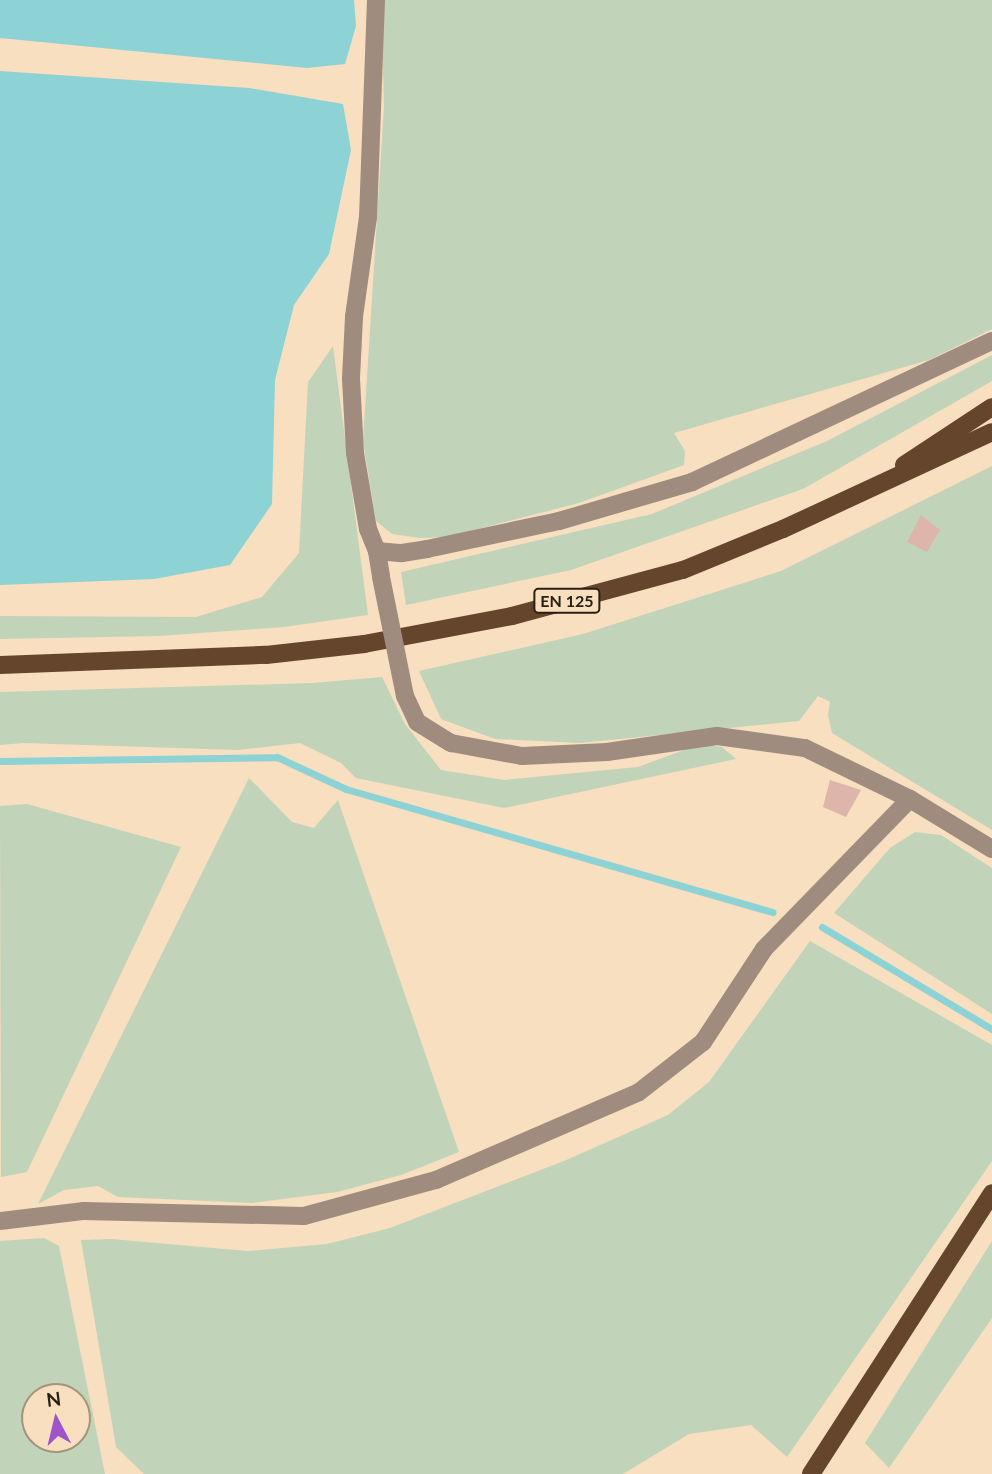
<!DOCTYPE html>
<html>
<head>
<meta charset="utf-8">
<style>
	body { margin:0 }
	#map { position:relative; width:992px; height:1474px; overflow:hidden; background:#f7dfbf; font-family:Lato,sans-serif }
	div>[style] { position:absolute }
	.green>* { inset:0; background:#c1d4ba }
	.water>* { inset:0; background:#8dd2d5 }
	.stream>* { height:7px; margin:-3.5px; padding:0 3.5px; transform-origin:3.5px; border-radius:3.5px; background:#8dd2d5 }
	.building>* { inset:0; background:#deb5aa }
	.street>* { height:18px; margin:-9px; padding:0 9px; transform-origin:9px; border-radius:9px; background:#9f8c7e }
	.primary>* { height:18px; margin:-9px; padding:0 9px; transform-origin:9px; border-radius:9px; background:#65452c }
	.street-bridge>* { height:18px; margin:-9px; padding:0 9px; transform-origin:9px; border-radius:9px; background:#9f8c7e }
	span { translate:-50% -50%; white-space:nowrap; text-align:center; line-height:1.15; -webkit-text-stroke:6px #f7dfbf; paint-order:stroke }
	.shield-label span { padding:2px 5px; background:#f7dfbf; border:2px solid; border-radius:5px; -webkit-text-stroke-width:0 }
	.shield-label { font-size:16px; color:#292014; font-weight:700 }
	.north { position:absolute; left:21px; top:1383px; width:70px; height:70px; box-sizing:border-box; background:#f7dfbf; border:2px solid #a5937b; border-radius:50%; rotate:353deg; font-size:19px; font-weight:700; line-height:28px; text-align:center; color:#292014 }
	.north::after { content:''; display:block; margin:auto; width:24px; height:32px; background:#9e55c9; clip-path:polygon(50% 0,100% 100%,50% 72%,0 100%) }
</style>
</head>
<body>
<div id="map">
	<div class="green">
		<i style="clip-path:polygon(381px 0,992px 0,992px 329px,929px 360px,674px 433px,685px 451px,684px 465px,579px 503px,447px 537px,420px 538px,392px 534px,376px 521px,363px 441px,384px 107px)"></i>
		<i style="clip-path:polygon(333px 346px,368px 615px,284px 627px,159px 636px,0 639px,0 616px,196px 617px,262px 597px,299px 553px,308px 382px)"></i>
		<i style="clip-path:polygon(992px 355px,992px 381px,803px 489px,571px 570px,406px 605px,401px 572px,652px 514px,827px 441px)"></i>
		<i style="clip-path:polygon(992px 466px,992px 830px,832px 733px,828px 715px,830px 702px,818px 696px,799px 721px,580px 743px,495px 739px,441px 719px,419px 671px,583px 634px,781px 571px)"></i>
		<i style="clip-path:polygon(382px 677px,405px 724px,441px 770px,504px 780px,638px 767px,700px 744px,722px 747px,736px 759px,504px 808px,356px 778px,341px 763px,300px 743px,238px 750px,23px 743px,0 745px,0 692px,312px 683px)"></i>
		<i style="clip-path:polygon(249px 778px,292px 822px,314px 828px,338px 800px,459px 1152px,401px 1175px,337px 1192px,252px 1203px,118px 1197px,98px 1186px,64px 1190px,38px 1204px)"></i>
		<i style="clip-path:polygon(27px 804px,181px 847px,27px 1172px,1px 1177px,0 806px)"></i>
		<i style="clip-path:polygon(915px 832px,941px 835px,992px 868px,992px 1014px,834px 913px,890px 848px)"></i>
		<i style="clip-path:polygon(810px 941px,992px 1045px,992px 1161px,787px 1457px,751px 1425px,689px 1434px,623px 1474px,144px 1474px,116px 1447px,81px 1240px,111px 1239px,248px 1251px,327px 1244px,390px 1228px,564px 1161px,668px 1115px,709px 1082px)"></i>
		<i style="clip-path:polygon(evenodd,44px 1238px,59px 1246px,105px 1474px,0 1474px,0 1241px,44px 1238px,35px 1397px,77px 1397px,77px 1439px,35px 1439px,35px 1397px)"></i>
		<i style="clip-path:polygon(992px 1241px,992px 1318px,889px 1468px,865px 1443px)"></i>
	</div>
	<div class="water">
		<i style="clip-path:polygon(0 0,354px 0,356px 26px,345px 64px,307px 68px,0 38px)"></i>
		<i style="clip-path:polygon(0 71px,249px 88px,343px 104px,351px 150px,329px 254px,294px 305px,275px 380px,272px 504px,230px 565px,154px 579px,0 585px)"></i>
	</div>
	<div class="stream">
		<i style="left:0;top:761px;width:277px;rotate:-0.8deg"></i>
		<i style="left:277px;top:757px;width:76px;rotate:24.9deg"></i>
		<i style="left:346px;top:789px;width:444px;rotate:16.1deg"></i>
		<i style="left:822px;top:927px;width:198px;rotate:31deg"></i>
	</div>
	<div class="building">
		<i style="clip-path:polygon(921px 515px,940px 530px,927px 552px,907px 542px)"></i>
		<i style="clip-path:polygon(830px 780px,861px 790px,846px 817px,823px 807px)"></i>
	</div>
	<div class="street">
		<i style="left:376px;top:0;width:217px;rotate:92.1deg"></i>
		<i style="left:368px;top:217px;width:101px;rotate:98deg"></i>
		<i style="left:354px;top:317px;width:62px;rotate:92.8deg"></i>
		<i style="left:351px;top:379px;width:74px;rotate:86.9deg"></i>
		<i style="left:355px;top:453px;width:77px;rotate:80.3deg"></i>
		<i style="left:368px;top:529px;width:24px;rotate:68deg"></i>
		<i style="left:377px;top:551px;width:26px;rotate:81deg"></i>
		<i style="left:377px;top:551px;width:25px;rotate:5deg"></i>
		<i style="left:402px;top:553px;width:25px;rotate:-9deg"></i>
		<i style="left:427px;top:549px;width:135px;rotate:-12deg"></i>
		<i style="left:559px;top:521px;width:139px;rotate:-16.3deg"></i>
		<i style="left:692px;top:482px;width:331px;rotate:-25.2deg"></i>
		<i style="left:405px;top:696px;width:29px;rotate:65deg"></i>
		<i style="left:417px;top:722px;width:40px;rotate:32deg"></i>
		<i style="left:451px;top:743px;width:72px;rotate:10.4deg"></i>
		<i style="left:522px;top:756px;width:85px;rotate:-2.7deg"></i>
		<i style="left:607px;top:752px;width:111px;rotate:-8.3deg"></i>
		<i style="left:717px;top:736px;width:89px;rotate:7.8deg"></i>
		<i style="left:805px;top:748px;width:117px;rotate:25.9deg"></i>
		<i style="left:910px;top:799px;width:96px;rotate:31.4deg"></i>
		<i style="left:0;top:1221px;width:85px;rotate:-6.8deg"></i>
		<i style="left:84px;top:1211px;width:220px;rotate:1.3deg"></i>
		<i style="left:304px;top:1216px;width:137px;rotate:-15.3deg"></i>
		<i style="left:436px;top:1180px;width:221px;rotate:-23.4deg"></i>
		<i style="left:639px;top:1092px;width:81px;rotate:-38deg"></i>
		<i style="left:703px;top:1042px;width:111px;rotate:-56.7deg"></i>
		<i style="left:764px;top:949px;width:209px;rotate:-45.8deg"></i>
	</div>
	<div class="primary">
		<i style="left:904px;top:465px;width:105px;rotate:-33.4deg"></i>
		<i style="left:0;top:665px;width:266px;rotate:-2.2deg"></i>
		<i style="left:266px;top:655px;width:99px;rotate:-6.4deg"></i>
		<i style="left:364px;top:644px;width:151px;rotate:-10.7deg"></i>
		<i style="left:512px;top:616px;width:177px;rotate:-15.1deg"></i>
		<i style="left:683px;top:570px;width:108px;rotate:-22.3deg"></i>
		<i style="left:783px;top:529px;width:230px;rotate:-24.9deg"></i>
		<i style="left:811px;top:1474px;width:334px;rotate:-57.2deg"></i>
	</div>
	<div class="street-bridge">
		<i style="left:381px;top:577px;width:121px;rotate:78.6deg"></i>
	</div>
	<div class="shield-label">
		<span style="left:567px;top:601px">EN 125</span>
	</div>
	<div class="north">N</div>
</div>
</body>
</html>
